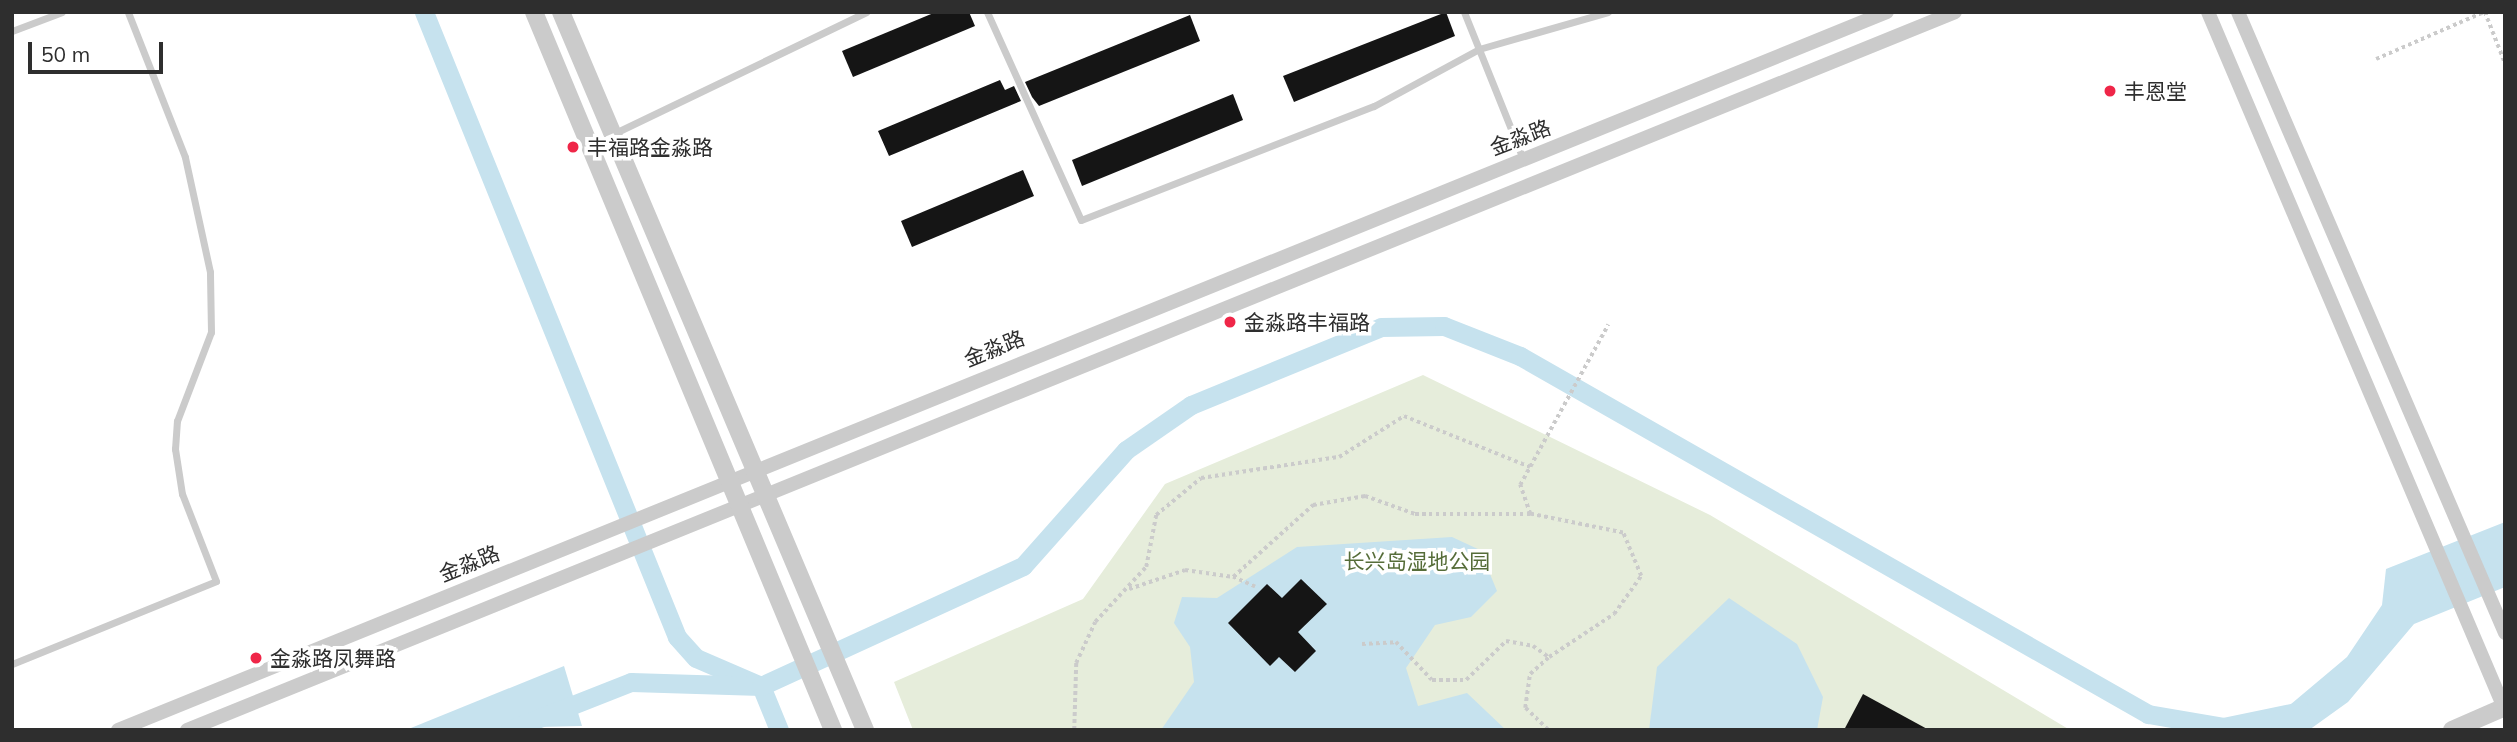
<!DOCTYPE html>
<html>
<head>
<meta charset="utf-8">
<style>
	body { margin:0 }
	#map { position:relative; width:2517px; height:742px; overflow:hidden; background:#fff; font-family:Mulish,"Noto Sans SC",sans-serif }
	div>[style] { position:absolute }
	.green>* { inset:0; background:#e6eddb }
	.water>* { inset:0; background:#c6e2ee }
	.canal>* { height:19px; margin:-9.5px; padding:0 9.5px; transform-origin:9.5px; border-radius:9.5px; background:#c6e2ee }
	.building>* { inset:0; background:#151515 }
	.path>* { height:3.5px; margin-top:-1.75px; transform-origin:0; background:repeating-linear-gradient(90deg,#cbcbcb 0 3.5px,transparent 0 7px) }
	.service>* { height:7px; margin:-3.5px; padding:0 3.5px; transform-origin:3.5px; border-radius:3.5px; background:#cbcbcb }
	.minor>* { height:14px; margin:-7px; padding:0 7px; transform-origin:7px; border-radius:7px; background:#cbcbcb }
	.tertiary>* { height:18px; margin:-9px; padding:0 9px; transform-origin:9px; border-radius:9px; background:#cbcbcb }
	.dots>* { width:19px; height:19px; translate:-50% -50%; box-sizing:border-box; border:4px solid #fff; border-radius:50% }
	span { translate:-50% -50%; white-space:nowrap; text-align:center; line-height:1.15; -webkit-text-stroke:7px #fff; paint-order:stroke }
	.poi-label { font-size:21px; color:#2e2e2e }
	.left { translate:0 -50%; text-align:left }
	.street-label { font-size:21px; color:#2e2e2e }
	.park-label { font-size:21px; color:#566d39 }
	.frame { position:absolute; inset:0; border:14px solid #2e2e2e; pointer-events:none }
	.scale { position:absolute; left:28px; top:42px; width:135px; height:32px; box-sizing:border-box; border:4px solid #2e2e2e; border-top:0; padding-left:9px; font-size:21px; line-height:24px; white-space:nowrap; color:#2e2e2e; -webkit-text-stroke:5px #fff; paint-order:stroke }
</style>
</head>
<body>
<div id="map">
	<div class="green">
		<i style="clip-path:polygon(1423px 375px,1710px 515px,2070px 730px,913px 730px,894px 682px,1083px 599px,1165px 484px)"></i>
	</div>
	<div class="water">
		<i style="clip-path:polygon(2505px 522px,2505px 587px,2414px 624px,2348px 702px,2309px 730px,2260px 730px,2347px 657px,2382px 605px,2386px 569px)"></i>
		<i style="clip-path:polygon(1452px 537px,1480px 550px,1497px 591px,1471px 617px,1435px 625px,1406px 668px,1418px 706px,1467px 693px,1506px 730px,1161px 730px,1194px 682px,1190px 647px,1174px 623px,1182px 597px,1217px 598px,1297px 547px)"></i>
		<i style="clip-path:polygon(1729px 598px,1797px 644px,1823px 697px,1817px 730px,1649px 730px,1657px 667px)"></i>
		<i style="clip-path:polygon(564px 666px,582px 726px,406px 730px)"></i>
	</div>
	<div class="canal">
		<i style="left:424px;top:12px;width:674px;rotate:67.96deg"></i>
		<i style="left:677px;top:637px;width:28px;rotate:48deg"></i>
		<i style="left:696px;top:658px;width:71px;rotate:23.3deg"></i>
		<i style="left:761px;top:686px;width:48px;rotate:67.8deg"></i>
		<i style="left:509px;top:730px;width:131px;rotate:-21.5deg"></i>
		<i style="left:631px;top:682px;width:130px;rotate:1.8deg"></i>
		<i style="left:761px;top:686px;width:288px;rotate:-24.6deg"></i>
		<i style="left:1023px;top:566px;width:155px;rotate:-48.4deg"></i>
		<i style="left:1126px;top:450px;width:79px;rotate:-34.7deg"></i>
		<i style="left:1191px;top:405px;width:205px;rotate:-22.3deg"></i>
		<i style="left:1381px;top:327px;width:63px;rotate:-0.9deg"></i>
		<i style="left:1444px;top:326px;width:82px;rotate:21.5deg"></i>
		<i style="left:1520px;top:356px;width:723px;rotate:29.69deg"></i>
		<i style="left:2148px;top:714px;width:76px;rotate:9.8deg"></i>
		<i style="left:2223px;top:727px;width:80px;rotate:-11.6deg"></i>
	</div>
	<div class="building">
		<i style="clip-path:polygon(936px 12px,969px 12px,975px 26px,853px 77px,842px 51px)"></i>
		<i style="clip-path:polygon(1446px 12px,1455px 36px,1294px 102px,1283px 76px)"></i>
		<i style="clip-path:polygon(1190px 15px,1200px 41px,1039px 106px,1032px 97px,1025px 82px)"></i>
		<i style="clip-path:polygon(1000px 80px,1005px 90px,1014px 86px,1021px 101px,889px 156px,878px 131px)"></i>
		<i style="clip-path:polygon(1233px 94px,1243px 120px,1082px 186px,1072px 160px)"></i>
		<i style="clip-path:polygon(1023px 170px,1034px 196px,912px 247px,901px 221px)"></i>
		<i style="clip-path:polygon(1301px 579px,1327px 604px,1298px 632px,1316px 651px,1295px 672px,1279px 657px,1270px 666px,1228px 623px,1267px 584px,1282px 598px)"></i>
		<i style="clip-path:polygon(1863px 694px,1929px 730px,1844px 730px)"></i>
	</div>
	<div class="path">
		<i style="left:2485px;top:12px;width:55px;rotate:68.6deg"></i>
		<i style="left:2376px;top:59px;width:118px;rotate:-23.5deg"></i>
		<i style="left:1255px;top:587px;width:24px;rotate:-156deg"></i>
		<i style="left:1233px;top:577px;width:108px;rotate:-42deg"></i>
		<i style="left:1313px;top:505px;width:53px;rotate:-9.8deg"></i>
		<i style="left:1365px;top:496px;width:53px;rotate:19.8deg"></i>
		<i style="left:1415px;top:514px;width:115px"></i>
		<i style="left:1129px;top:589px;width:59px;rotate:-18.7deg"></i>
		<i style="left:1185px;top:570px;width:49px;rotate:8.3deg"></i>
		<i style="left:1362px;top:644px;width:34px;rotate:-3deg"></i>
		<i style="left:1396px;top:642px;width:52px;rotate:46.5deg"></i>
		<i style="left:1432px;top:680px;width:34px"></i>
		<i style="left:1466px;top:680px;width:56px;rotate:-44.3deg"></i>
		<i style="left:1506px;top:641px;width:27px;rotate:10deg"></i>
		<i style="left:1533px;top:646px;width:19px;rotate:35deg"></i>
		<i style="left:1549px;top:657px;width:78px;rotate:-33.5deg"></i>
		<i style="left:1614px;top:614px;width:47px;rotate:-54.6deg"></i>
		<i style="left:1641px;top:576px;width:47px;rotate:-112.7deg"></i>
		<i style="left:1623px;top:533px;width:95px;rotate:-168.5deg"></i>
		<i style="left:1530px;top:514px;width:31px;rotate:-109deg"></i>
		<i style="left:1520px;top:485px;width:183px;rotate:-61.2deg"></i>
		<i style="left:1074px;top:730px;width:67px;rotate:-88.3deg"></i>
		<i style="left:1076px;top:663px;width:45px;rotate:-65.1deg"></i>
		<i style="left:1095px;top:622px;width:75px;rotate:-47.2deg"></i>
		<i style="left:1146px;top:567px;width:53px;rotate:-79.1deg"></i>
		<i style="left:1156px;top:515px;width:58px;rotate:-39.4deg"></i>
		<i style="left:1201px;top:478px;width:140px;rotate:-8.7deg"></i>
		<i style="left:1339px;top:457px;width:77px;rotate:-32.2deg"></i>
		<i style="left:1404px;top:416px;width:136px;rotate:22deg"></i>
		<i style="left:1548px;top:730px;width:32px;rotate:-136deg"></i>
		<i style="left:1525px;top:708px;width:34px;rotate:-82deg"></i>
		<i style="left:1530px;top:674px;width:25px;rotate:-42deg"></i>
	</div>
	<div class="service">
		<i style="left:987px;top:12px;width:228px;rotate:65.7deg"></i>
		<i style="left:1081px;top:220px;width:314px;rotate:-21.3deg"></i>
		<i style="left:1374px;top:106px;width:119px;rotate:-28.5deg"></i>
		<i style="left:1479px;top:49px;width:134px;rotate:-16deg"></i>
		<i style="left:1464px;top:12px;width:158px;rotate:68.1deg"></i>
		<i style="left:12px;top:31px;width:53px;rotate:-20.8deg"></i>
		<i style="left:615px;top:133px;width:279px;rotate:-25.7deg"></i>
		<i style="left:12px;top:664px;width:220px;rotate:-22.1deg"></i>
		<i style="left:216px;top:581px;width:93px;rotate:-111.3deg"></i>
		<i style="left:182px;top:494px;width:46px;rotate:-98.8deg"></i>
		<i style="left:175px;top:449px;width:28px;rotate:-86deg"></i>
		<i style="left:177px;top:421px;width:95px;rotate:-69.1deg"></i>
		<i style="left:211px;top:332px;width:60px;rotate:-91deg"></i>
		<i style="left:210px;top:272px;width:118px;rotate:-102.3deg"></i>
		<i style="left:185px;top:157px;width:156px;rotate:-111.5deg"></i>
	</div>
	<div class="minor">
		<i style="left:2208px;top:12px;width:759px;rotate:66.95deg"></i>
		<i style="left:2238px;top:12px;width:676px;rotate:66.73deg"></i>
		<i style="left:118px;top:730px;width:1909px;rotate:-22.09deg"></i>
		<i style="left:187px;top:730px;width:1908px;rotate:-22.1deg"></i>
	</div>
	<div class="tertiary">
		<i style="left:534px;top:12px;width:778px;rotate:67.39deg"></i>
		<i style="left:561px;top:12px;width:780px;rotate:67.05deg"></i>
		<i style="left:2452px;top:730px;width:58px;rotate:-23.5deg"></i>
	</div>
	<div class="dots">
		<i style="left:2110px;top:91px;background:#ef2648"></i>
		<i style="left:573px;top:147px;background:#ef2648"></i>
		<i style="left:1230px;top:322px;background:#ef2648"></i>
		<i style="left:256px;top:658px;background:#ef2648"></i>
	</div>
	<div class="poi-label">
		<span class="left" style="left:2124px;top:91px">丰恩堂</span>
		<span class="left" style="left:587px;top:147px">丰福路金淼路</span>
		<span class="left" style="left:1244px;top:322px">金淼路丰福路</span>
		<span class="left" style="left:270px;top:658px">金淼路凤舞路</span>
	</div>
	<div class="street-label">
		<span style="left:1520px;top:137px;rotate:-21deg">金淼路</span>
		<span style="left:994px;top:348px;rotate:-22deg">金淼路</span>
		<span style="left:469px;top:563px;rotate:-22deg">金淼路</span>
	</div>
	<div class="park-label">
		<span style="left:1417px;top:561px">长兴岛湿地公园</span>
	</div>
	<div class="frame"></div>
	<div class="scale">50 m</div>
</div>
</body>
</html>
